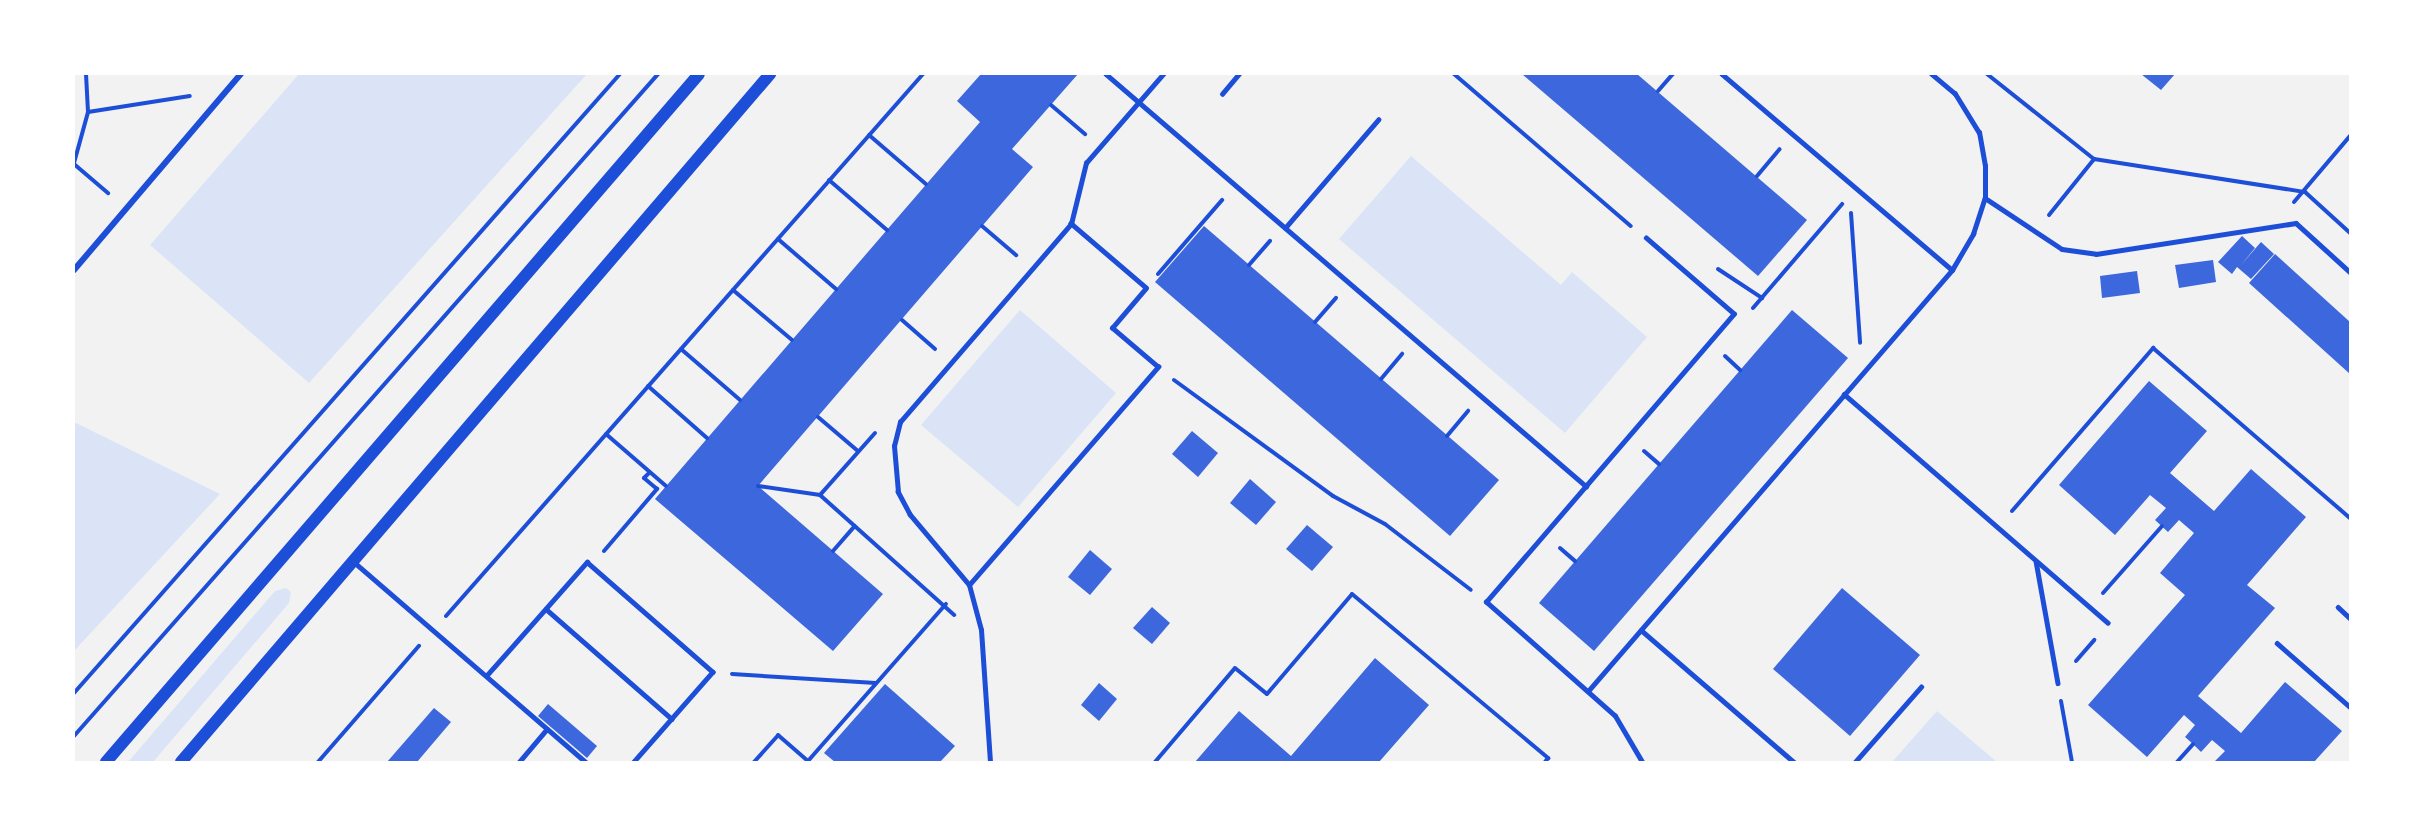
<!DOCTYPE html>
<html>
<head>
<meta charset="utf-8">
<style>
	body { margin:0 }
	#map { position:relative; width:2424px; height:836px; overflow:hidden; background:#f2f2f2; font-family:Manrope,sans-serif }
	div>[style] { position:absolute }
	.green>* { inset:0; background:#dbe4f7 }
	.building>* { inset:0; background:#3d67dc }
	.path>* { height:4px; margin:-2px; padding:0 2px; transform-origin:2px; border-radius:2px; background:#1d4ed8 }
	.service>* { height:4.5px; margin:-2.25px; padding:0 2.25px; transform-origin:2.25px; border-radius:2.25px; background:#1d4ed8 }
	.minor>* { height:6px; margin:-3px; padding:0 3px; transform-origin:3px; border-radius:3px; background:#1d4ed8 }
	.secondary>* { height:12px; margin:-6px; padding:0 6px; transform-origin:6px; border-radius:6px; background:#1d4ed8 }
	span { translate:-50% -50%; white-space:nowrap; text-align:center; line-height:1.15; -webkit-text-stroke:4.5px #fff; paint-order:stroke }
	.frame { position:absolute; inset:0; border:75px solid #fff; pointer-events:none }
</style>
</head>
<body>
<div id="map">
	<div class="green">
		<i style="clip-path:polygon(299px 74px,587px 74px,309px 383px,150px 245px)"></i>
		<i style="clip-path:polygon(1411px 156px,1561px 285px,1572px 272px,1647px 337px,1565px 433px,1339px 239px)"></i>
		<i style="clip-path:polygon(1020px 310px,1116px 393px,1018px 507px,921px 425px)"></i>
		<i style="clip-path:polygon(74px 422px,220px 494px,74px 651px)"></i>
		<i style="clip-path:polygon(286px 588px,291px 592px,289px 603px,153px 762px,128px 762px,275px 591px)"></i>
		<i style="clip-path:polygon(1937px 711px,1997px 762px,1892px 762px)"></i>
	</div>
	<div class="building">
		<i style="clip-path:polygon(981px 74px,1078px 74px,1012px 149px,1033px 167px,758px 486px,883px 594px,833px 651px,655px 499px,980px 122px,957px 101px)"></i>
		<i style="clip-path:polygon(1522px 74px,1637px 74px,1807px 220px,1758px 276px)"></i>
		<i style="clip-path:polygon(2141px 74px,2175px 74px,2161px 90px)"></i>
		<i style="clip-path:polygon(1204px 226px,1499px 480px,1450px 536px,1155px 282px)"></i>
		<i style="clip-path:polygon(2242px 236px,2255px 248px,2241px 265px,2261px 242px,2274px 254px,2251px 279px,2237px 267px,2232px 274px,2218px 262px)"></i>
		<i style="clip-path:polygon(2275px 254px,2350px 322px,2350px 374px,2249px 283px)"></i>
		<i style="clip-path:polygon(2213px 260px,2216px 282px,2179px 288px,2175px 265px)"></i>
		<i style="clip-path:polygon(2137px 271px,2140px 293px,2102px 298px,2100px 276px)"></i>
		<i style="clip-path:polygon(1792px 310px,1848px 358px,1594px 651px,1539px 603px)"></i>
		<i style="clip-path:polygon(2149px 381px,2207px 431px,2170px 473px,2214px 511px,2251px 469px,2306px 517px,2247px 585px,2275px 608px,2198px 696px,2241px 733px,2285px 682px,2342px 731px,2314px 762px,2214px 762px,2225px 751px,2212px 740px,2201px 752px,2193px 744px,2185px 737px,2195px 725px,2184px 715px,2147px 757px,2088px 705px,2185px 595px,2160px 573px,2194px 533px,2179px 520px,2168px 532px,2155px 520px,2166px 508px,2150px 495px,2115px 535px,2059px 485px)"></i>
		<i style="clip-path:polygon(1192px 431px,1218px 453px,1198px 477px,1172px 454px)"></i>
		<i style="clip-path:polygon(1250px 479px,1276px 502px,1256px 525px,1230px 503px)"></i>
		<i style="clip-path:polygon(1307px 525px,1333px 547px,1312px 571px,1286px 549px)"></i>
		<i style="clip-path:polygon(1090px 550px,1112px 569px,1090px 595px,1068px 577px)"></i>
		<i style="clip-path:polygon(1842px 588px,1920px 655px,1850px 736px,1773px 669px)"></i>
		<i style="clip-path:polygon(1152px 607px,1170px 623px,1152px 644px,1133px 628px)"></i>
		<i style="clip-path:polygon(1375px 658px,1429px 705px,1379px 762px,1195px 762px,1239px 711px,1291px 756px)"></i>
		<i style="clip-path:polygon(1099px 683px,1117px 699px,1099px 721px,1081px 705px)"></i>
		<i style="clip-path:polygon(885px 684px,955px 746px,940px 762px,835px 762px,824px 753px)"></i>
		<i style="clip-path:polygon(548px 704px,597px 746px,587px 758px,538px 716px)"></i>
		<i style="clip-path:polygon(434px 708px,451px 722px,417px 762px,387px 762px)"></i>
	</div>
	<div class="path">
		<i style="left:1454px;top:74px;width:233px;rotate:40.7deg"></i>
		<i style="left:1987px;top:74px;width:137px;rotate:38.5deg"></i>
		<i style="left:2094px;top:159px;width:214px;rotate:8.9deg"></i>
		<i style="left:2305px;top:192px;width:61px;rotate:42.3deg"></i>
		<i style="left:1658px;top:91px;width:23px;rotate:-49deg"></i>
		<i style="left:1051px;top:105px;width:45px;rotate:40.5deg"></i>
		<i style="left:88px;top:112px;width:103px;rotate:-8.9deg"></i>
		<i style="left:869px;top:135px;width:75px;rotate:40.7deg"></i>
		<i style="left:74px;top:163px;width:53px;rotate:-74.6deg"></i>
		<i style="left:88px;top:112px;width:38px;rotate:-93deg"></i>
		<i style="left:74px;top:164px;width:45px;rotate:40.5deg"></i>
		<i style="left:1757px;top:176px;width:35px;rotate:-50deg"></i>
		<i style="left:829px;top:180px;width:77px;rotate:40.8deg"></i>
		<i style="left:2294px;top:202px;width:87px;rotate:-49.7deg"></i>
		<i style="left:1851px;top:213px;width:130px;rotate:86deg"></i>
		<i style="left:2049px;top:215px;width:72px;rotate:-51.2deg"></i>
		<i style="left:982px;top:226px;width:45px;rotate:40.5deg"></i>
		<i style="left:778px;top:239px;width:77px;rotate:40.8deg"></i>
		<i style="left:1249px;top:265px;width:32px;rotate:-49deg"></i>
		<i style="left:1718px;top:269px;width:53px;rotate:33.4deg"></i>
		<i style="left:1158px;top:274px;width:98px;rotate:-49.1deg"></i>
		<i style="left:733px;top:290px;width:77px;rotate:40.3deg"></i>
		<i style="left:1753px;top:308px;width:137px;rotate:-49.4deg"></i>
		<i style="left:902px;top:320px;width:44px;rotate:41.3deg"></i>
		<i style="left:1315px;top:322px;width:32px;rotate:-49deg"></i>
		<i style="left:681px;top:349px;width:78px;rotate:40.8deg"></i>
		<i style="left:1725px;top:356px;width:21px;rotate:43deg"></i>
		<i style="left:1381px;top:379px;width:33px;rotate:-50deg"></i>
		<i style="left:1174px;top:380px;width:197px;rotate:36.1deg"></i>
		<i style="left:1333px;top:496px;width:59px;rotate:28.3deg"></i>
		<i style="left:1385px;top:524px;width:108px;rotate:37.5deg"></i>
		<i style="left:648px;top:386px;width:79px;rotate:41.4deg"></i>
		<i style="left:818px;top:417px;width:52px;rotate:40.4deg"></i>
		<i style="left:875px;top:433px;width:83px;rotate:131.6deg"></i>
		<i style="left:820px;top:495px;width:180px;rotate:41.8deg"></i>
		<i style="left:606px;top:434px;width:79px;rotate:40.9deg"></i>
		<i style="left:1447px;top:436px;width:33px;rotate:-50deg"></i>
		<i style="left:1644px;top:451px;width:20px;rotate:41deg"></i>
		<i style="left:758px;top:486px;width:63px;rotate:8.3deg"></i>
		<i style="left:2012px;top:511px;width:216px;rotate:-49.1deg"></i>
		<i style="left:2153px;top:348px;width:260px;rotate:40.8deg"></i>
		<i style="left:1560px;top:548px;width:20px;rotate:41deg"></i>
		<i style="left:604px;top:551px;width:82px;rotate:-49.5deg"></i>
		<i style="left:657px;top:489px;width:17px;rotate:-140deg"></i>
		<i style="left:644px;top:478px;width:8px;rotate:-45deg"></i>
		<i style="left:833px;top:551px;width:33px;rotate:-49deg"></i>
		<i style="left:2103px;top:593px;width:89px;rotate:-48.6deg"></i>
		<i style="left:446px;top:616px;width:722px;rotate:-48.65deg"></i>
		<i style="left:2076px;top:661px;width:28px;rotate:-49deg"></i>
		<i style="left:732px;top:674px;width:144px;rotate:3.6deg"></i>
		<i style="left:74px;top:693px;width:825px;rotate:-48.59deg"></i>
		<i style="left:2061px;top:701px;width:62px;rotate:79.8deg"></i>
		<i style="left:74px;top:736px;width:883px;rotate:-48.58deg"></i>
		<i style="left:808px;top:761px;width:209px;rotate:-48.7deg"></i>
		<i style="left:318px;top:762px;width:154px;rotate:-49deg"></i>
		<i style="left:754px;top:762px;width:36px;rotate:-48deg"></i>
		<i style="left:778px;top:735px;width:40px;rotate:41deg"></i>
		<i style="left:1155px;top:762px;width:123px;rotate:-49.6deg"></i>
		<i style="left:1235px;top:668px;width:41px;rotate:39.1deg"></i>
		<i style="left:1267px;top:694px;width:131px;rotate:-49.6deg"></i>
		<i style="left:1352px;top:594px;width:256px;rotate:39.9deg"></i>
		<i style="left:1548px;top:758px;width:5px;rotate:127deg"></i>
		<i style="left:2177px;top:762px;width:24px;rotate:-48deg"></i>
	</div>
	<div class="service">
		<i style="left:1106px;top:74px;width:633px;rotate:40.64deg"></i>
		<i style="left:1722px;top:74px;width:302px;rotate:40.4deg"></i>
		<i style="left:1222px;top:94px;width:26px;rotate:-50deg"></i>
		<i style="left:1985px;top:198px;width:92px;rotate:33.5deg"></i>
		<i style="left:2062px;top:249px;width:34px;rotate:8deg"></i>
		<i style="left:2096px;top:254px;width:202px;rotate:-8.8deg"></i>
		<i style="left:2296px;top:223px;width:73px;rotate:42.2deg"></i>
		<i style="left:1285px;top:228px;width:143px;rotate:-49.3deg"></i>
		<i style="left:1844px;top:394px;width:349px;rotate:40.9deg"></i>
		<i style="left:2036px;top:561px;width:124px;rotate:79.8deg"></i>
		<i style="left:354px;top:562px;width:306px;rotate:40.8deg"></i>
		<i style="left:969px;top:585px;width:289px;rotate:-49.1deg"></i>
		<i style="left:1158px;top:367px;width:60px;rotate:-139.7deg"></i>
		<i style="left:1112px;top:328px;width:52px;rotate:-49.6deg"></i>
		<i style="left:1146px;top:288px;width:99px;rotate:-139.5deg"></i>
		<i style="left:2338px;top:607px;width:16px;rotate:43deg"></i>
		<i style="left:546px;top:609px;width:167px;rotate:41.1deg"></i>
		<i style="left:1641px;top:630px;width:202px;rotate:40.8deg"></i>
		<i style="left:2277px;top:643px;width:97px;rotate:41.2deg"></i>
		<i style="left:487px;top:675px;width:151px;rotate:-48.5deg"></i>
		<i style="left:587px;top:562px;width:167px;rotate:41.1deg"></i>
		<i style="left:713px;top:672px;width:120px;rotate:131.3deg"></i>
		<i style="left:1589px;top:690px;width:555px;rotate:-49.16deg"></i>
		<i style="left:1952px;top:270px;width:42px;rotate:-59.7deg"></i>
		<i style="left:1973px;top:234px;width:38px;rotate:-72deg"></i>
		<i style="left:1985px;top:198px;width:32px;rotate:-90deg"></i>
		<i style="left:1985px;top:166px;width:34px;rotate:-100deg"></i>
		<i style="left:1979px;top:133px;width:46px;rotate:-121.6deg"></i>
		<i style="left:1955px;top:94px;width:31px;rotate:-140deg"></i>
		<i style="left:519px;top:762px;width:43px;rotate:-49.7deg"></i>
		<i style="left:990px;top:762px;width:132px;rotate:-93.9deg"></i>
		<i style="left:981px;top:630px;width:47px;rotate:-104.9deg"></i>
		<i style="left:969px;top:585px;width:92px;rotate:-130.1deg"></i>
		<i style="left:910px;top:515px;width:26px;rotate:-118deg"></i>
		<i style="left:898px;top:492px;width:46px;rotate:-95deg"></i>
		<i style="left:894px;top:446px;width:25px;rotate:-76deg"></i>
		<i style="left:900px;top:422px;width:262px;rotate:-49.2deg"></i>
		<i style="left:1071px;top:224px;width:63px;rotate:-76.2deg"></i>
		<i style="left:1086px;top:163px;width:118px;rotate:-49.1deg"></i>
		<i style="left:1642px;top:762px;width:53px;rotate:-120.4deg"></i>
		<i style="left:1615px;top:716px;width:172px;rotate:-138.5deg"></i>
		<i style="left:1486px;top:602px;width:380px;rotate:-49.3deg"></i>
		<i style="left:1734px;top:314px;width:116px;rotate:-139.2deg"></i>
		<i style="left:1855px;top:762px;width:100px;rotate:-48.7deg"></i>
	</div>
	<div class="minor">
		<i style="left:74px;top:270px;width:257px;rotate:-49.6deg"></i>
	</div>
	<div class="secondary">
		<i style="left:106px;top:762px;width:908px;rotate:-49.24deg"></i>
		<i style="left:181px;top:762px;width:906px;rotate:-49.43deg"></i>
	</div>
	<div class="frame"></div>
</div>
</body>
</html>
